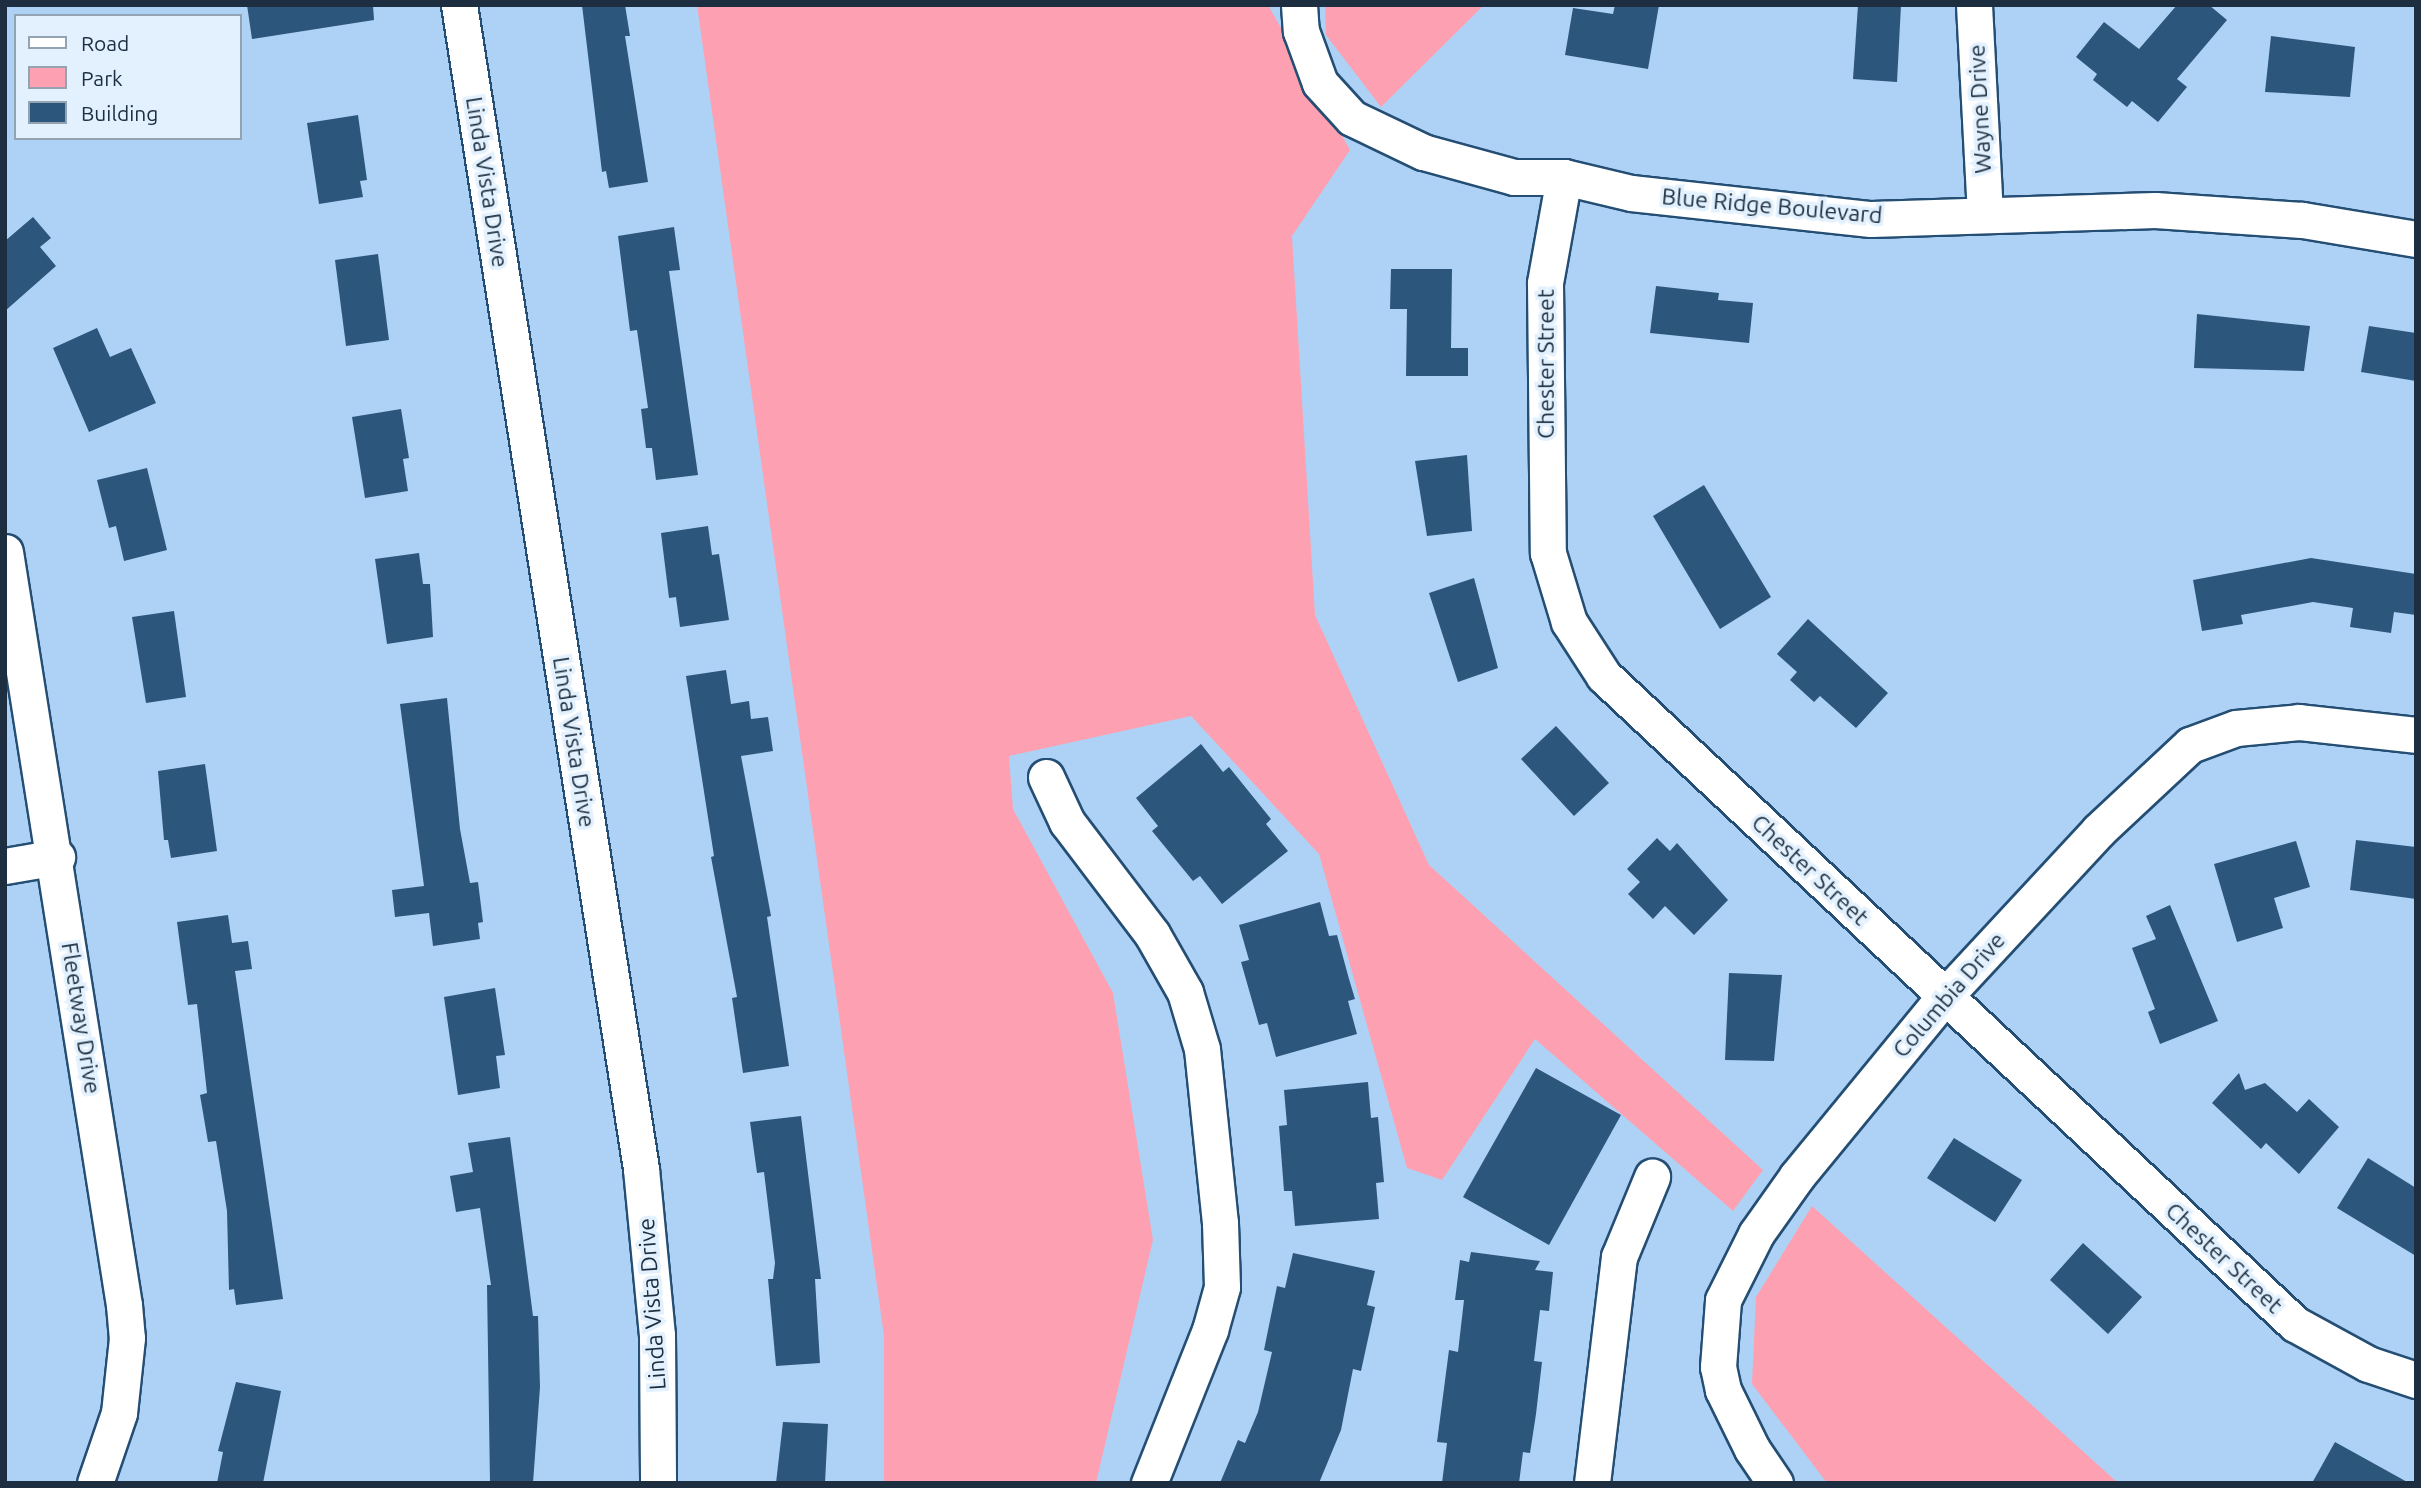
<!DOCTYPE html>
<html>
<head>
<meta charset="utf-8">
<style>
	body { margin:0 }
	#map { position:relative; width:2421px; height:1488px; overflow:hidden; background:#aed2f6; font-family:Ubuntu,sans-serif }
	div>[style] { position:absolute }
	.green>* { inset:0; background:#fda1b2 }
	.building>* { inset:0; background:#2c567c }
	.roads { filter:drop-shadow(2px 0 #244e73) drop-shadow(-2px 0 #244e73) drop-shadow(0 2px #244e73) drop-shadow(0 -2px #244e73) }
	.street>* { height:35px; margin:-17.5px; padding:0 17.5px; transform-origin:17.5px; border-radius:17.5px; background:#fff }
	span { translate:-50% -50%; white-space:nowrap; text-align:center; line-height:1.15; -webkit-text-stroke:7px #e3f1fe; paint-order:stroke }
	.street-label { font-size:23px; color:#1c2e3f }
	.frame { position:absolute; inset:0; border:7px solid #1c2e3f; pointer-events:none }
	.legend { position:absolute; left:14px; top:14px; width:228px; height:126px; box-sizing:border-box; background:#e3f1fe; border:2px solid #93a3b2; margin:0; padding:9px 12px; list-style:none; font-size:21px; color:#1c2e3f }
	.legend li { display:flex; align-items:center; gap:14px; height:35px }
	.legend b { width:35px; border:2px solid #93a3b2 }
</style>
</head>
<body>
<div id="map">
	<div class="green">
		<i style="clip-path:polygon(697px 5px,1268px 5px,1350px 150px,1292px 236px,1315px 615px,1429px 865px,1763px 1170px,1733px 1211px,1535px 1039px,1442px 1180px,1407px 1168px,1319px 854px,1191px 716px,1009px 756px,1013px 809px,1113px 993px,1153px 1240px,1096px 1483px,884px 1483px,884px 1336px)"></i>
		<i style="clip-path:polygon(1325px 5px,1484px 5px,1381px 107px,1326px 35px)"></i>
		<i style="clip-path:polygon(1812px 1206px,2118px 1483px,1827px 1483px,1752px 1384px,1756px 1297px)"></i>
	</div>
	<div class="building">
		<i style="clip-path:polygon(247px 5px,373px 5px,374px 20px,252px 39px)"></i>
		<i style="clip-path:polygon(582px 5px,625px 5px,630px 36px,625px 36px,648px 182px,609px 188px,606px 171px,602px 172px)"></i>
		<i style="clip-path:polygon(1615px 5px,1659px 5px,1648px 69px,1565px 55px,1573px 8px,1613px 14px)"></i>
		<i style="clip-path:polygon(1858px 5px,1901px 5px,1897px 82px,1853px 79px)"></i>
		<i style="clip-path:polygon(2177px 5px,2209px 5px,2227px 20px,2177px 79px,2187px 87px,2158px 122px,2132px 101px,2127px 107px,2093px 80px,2097px 74px,2076px 57px,2104px 22px,2139px 49px)"></i>
		<i style="clip-path:polygon(2271px 36px,2355px 47px,2350px 97px,2265px 92px)"></i>
		<i style="clip-path:polygon(358px 115px,367px 180px,360px 181px,363px 197px,319px 204px,307px 123px)"></i>
		<i style="clip-path:polygon(33px 217px,51px 238px,40px 247px,56px 266px,5px 311px,5px 241px)"></i>
		<i style="clip-path:polygon(674px 227px,680px 270px,669px 271px,698px 475px,656px 480px,652px 448px,646px 448px,641px 409px,648px 408px,637px 330px,630px 331px,618px 236px)"></i>
		<i style="clip-path:polygon(378px 254px,389px 340px,346px 346px,335px 260px)"></i>
		<i style="clip-path:polygon(1391px 269px,1452px 269px,1451px 348px,1468px 348px,1468px 376px,1406px 376px,1407px 309px,1390px 309px)"></i>
		<i style="clip-path:polygon(1656px 286px,1719px 293px,1718px 300px,1753px 303px,1749px 343px,1650px 333px)"></i>
		<i style="clip-path:polygon(2197px 314px,2310px 326px,2304px 371px,2194px 368px)"></i>
		<i style="clip-path:polygon(2369px 326px,2416px 333px,2416px 381px,2361px 372px)"></i>
		<i style="clip-path:polygon(97px 328px,110px 357px,131px 348px,156px 403px,89px 432px,53px 348px)"></i>
		<i style="clip-path:polygon(401px 409px,409px 458px,403px 459px,408px 491px,365px 498px,352px 417px)"></i>
		<i style="clip-path:polygon(1467px 455px,1472px 531px,1427px 536px,1415px 461px)"></i>
		<i style="clip-path:polygon(147px 468px,167px 550px,124px 561px,116px 526px,109px 528px,97px 480px)"></i>
		<i style="clip-path:polygon(1704px 485px,1771px 597px,1720px 629px,1653px 516px)"></i>
		<i style="clip-path:polygon(708px 526px,712px 555px,719px 554px,729px 620px,680px 627px,676px 597px,669px 598px,661px 533px)"></i>
		<i style="clip-path:polygon(419px 553px,423px 584px,430px 584px,433px 637px,387px 644px,375px 559px)"></i>
		<i style="clip-path:polygon(2311px 558px,2416px 574px,2416px 615px,2394px 612px,2391px 633px,2350px 627px,2353px 608px,2313px 602px,2241px 615px,2243px 624px,2202px 631px,2193px 580px)"></i>
		<i style="clip-path:polygon(1474px 578px,1498px 668px,1458px 682px,1429px 593px)"></i>
		<i style="clip-path:polygon(174px 611px,186px 697px,146px 703px,132px 617px)"></i>
		<i style="clip-path:polygon(1808px 619px,1888px 693px,1856px 728px,1820px 696px,1814px 702px,1790px 680px,1797px 672px,1777px 654px)"></i>
		<i style="clip-path:polygon(726px 670px,731px 704px,749px 701px,751px 719px,768px 717px,773px 751px,741px 756px,771px 916px,767px 917px,789px 1066px,743px 1073px,732px 998px,737px 997px,711px 857px,714px 856px,686px 676px)"></i>
		<i style="clip-path:polygon(447px 698px,460px 829px,470px 883px,478px 882px,483px 922px,478px 923px,480px 939px,433px 946px,429px 913px,395px 917px,392px 890px,424px 886px,400px 704px)"></i>
		<i style="clip-path:polygon(1556px 726px,1609px 783px,1574px 816px,1521px 759px)"></i>
		<i style="clip-path:polygon(1201px 744px,1223px 772px,1229px 767px,1271px 819px,1266px 824px,1288px 851px,1222px 904px,1200px 876px,1193px 881px,1152px 831px,1158px 826px,1136px 798px)"></i>
		<i style="clip-path:polygon(205px 764px,217px 851px,171px 858px,168px 840px,164px 840px,158px 771px)"></i>
		<i style="clip-path:polygon(1657px 838px,1670px 851px,1677px 843px,1728px 900px,1694px 935px,1665px 906px,1653px 919px,1628px 894px,1640px 882px,1627px 869px)"></i>
		<i style="clip-path:polygon(2356px 840px,2416px 847px,2416px 899px,2350px 890px)"></i>
		<i style="clip-path:polygon(2296px 841px,2310px 887px,2274px 898px,2283px 928px,2237px 942px,2214px 864px)"></i>
		<i style="clip-path:polygon(1320px 902px,1329px 936px,1337px 935px,1349px 979px,1355px 999px,1348px 1001px,1357px 1034px,1276px 1057px,1267px 1023px,1259px 1025px,1241px 962px,1249px 960px,1239px 925px)"></i>
		<i style="clip-path:polygon(2170px 905px,2218px 1021px,2160px 1044px,2148px 1012px,2155px 1009px,2132px 948px,2156px 939px,2146px 916px)"></i>
		<i style="clip-path:polygon(228px 915px,232px 943px,248px 941px,252px 969px,235px 971px,283px 1299px,236px 1305px,234px 1289px,229px 1290px,227px 1211px,216px 1141px,208px 1142px,200px 1095px,207px 1093px,197px 1004px,188px 1005px,177px 922px)"></i>
		<i style="clip-path:polygon(1729px 973px,1782px 975px,1774px 1061px,1725px 1060px)"></i>
		<i style="clip-path:polygon(495px 988px,505px 1055px,496px 1056px,500px 1088px,458px 1095px,444px 997px)"></i>
		<i style="clip-path:polygon(1536px 1068px,1621px 1115px,1549px 1245px,1463px 1197px)"></i>
		<i style="clip-path:polygon(2239px 1073px,2245px 1090px,2265px 1083px,2297px 1112px,2309px 1099px,2339px 1127px,2299px 1174px,2266px 1143px,2261px 1149px,2212px 1103px)"></i>
		<i style="clip-path:polygon(1368px 1082px,1371px 1118px,1378px 1117px,1384px 1182px,1376px 1183px,1379px 1219px,1295px 1226px,1292px 1191px,1284px 1191px,1279px 1126px,1287px 1125px,1284px 1090px)"></i>
		<i style="clip-path:polygon(801px 1116px,821px 1279px,815px 1279px,820px 1363px,776px 1366px,768px 1279px,773px 1279px,775px 1263px,764px 1172px,757px 1173px,750px 1122px)"></i>
		<i style="clip-path:polygon(510px 1137px,533px 1316px,538px 1316px,540px 1387px,533px 1483px,490px 1483px,487px 1285px,491px 1285px,480px 1208px,456px 1212px,450px 1176px,473px 1172px,468px 1143px)"></i>
		<i style="clip-path:polygon(1954px 1138px,2022px 1180px,1995px 1222px,1927px 1178px)"></i>
		<i style="clip-path:polygon(2368px 1158px,2416px 1188px,2416px 1256px,2337px 1208px)"></i>
		<i style="clip-path:polygon(2083px 1243px,2142px 1297px,2108px 1334px,2050px 1280px)"></i>
		<i style="clip-path:polygon(1471px 1252px,1540px 1261px,1535px 1270px,1553px 1272px,1549px 1311px,1540px 1310px,1534px 1361px,1542px 1362px,1536px 1414px,1530px 1453px,1523px 1452px,1519px 1483px,1442px 1483px,1447px 1443px,1437px 1442px,1449px 1350px,1458px 1352px,1464px 1300px,1455px 1300px,1460px 1260px,1469px 1262px)"></i>
		<i style="clip-path:polygon(1293px 1253px,1375px 1271px,1367px 1305px,1375px 1307px,1361px 1371px,1353px 1369px,1341px 1430px,1319px 1483px,1220px 1483px,1238px 1440px,1245px 1443px,1258px 1412px,1272px 1352px,1264px 1350px,1277px 1286px,1285px 1288px)"></i>
		<i style="clip-path:polygon(236px 1382px,281px 1391px,263px 1483px,217px 1483px,223px 1452px,218px 1451px)"></i>
		<i style="clip-path:polygon(783px 1422px,828px 1424px,825px 1483px,776px 1483px)"></i>
		<i style="clip-path:polygon(2335px 1442px,2409px 1483px,2312px 1483px)"></i>
	</div>
	<div class="roads">
		<div class="street">
			<i style="left:459px;top:5px;width:1178px;rotate:81.11deg"></i>
			<i style="left:641px;top:1169px;width:167px;rotate:84.5deg"></i>
			<i style="left:657px;top:1335px;width:148px;rotate:89.6deg"></i>
			<i style="left:1299px;top:5px;width:26px;rotate:86deg"></i>
			<i style="left:1301px;top:31px;width:55px;rotate:69.9deg"></i>
			<i style="left:1320px;top:83px;width:47px;rotate:47.6deg"></i>
			<i style="left:1352px;top:118px;width:79px;rotate:25.6deg"></i>
			<i style="left:1423px;top:152px;width:94px;rotate:15.4deg"></i>
			<i style="left:1514px;top:177px;width:50px"></i>
			<i style="left:1564px;top:177px;width:69px;rotate:13.4deg"></i>
			<i style="left:1631px;top:193px;width:241px;rotate:6.2deg"></i>
			<i style="left:1871px;top:219px;width:284px;rotate:-1.8deg"></i>
			<i style="left:2155px;top:210px;width:147px;rotate:3.9deg"></i>
			<i style="left:2302px;top:220px;width:116px;rotate:9.5deg"></i>
			<i style="left:1974px;top:5px;width:208px;rotate:87deg"></i>
			<i style="left:1564px;top:177px;width:108px;rotate:100.2deg"></i>
			<i style="left:1545px;top:283px;width:270px;rotate:89.4deg"></i>
			<i style="left:1548px;top:553px;width:72px;rotate:73.1deg"></i>
			<i style="left:1569px;top:622px;width:64px;rotate:57.1deg"></i>
			<i style="left:1604px;top:676px;width:947px;rotate:43.16deg"></i>
			<i style="left:2295px;top:1324px;width:83px;rotate:28.7deg"></i>
			<i style="left:2368px;top:1364px;width:51px;rotate:18.4deg"></i>
			<i style="left:5px;top:552px;width:762px;rotate:81.02deg"></i>
			<i style="left:124px;top:1305px;width:33px;rotate:85deg"></i>
			<i style="left:127px;top:1338px;width:75px;rotate:96.1deg"></i>
			<i style="left:119px;top:1413px;width:74px;rotate:108.9deg"></i>
			<i style="left:1046px;top:777px;width:50px;rotate:65deg"></i>
			<i style="left:1067px;top:822px;width:141px;rotate:52.8deg"></i>
			<i style="left:1152px;top:934px;width:67px;rotate:60.4deg"></i>
			<i style="left:1185px;top:992px;width:59px;rotate:73.4deg"></i>
			<i style="left:1202px;top:1049px;width:175px;rotate:84.1deg"></i>
			<i style="left:1220px;top:1223px;width:64px;rotate:88.2deg"></i>
			<i style="left:1222px;top:1287px;width:45px;rotate:105.6deg"></i>
			<i style="left:1210px;top:1330px;width:165px;rotate:111.7deg"></i>
			<i style="left:5px;top:866px;width:53px;rotate:-9.8deg"></i>
			<i style="left:1592px;top:1483px;width:228px;rotate:-83.2deg"></i>
			<i style="left:1619px;top:1257px;width:87px;rotate:-67.6deg"></i>
			<i style="left:1775px;top:1483px;width:41px;rotate:-124.1deg"></i>
			<i style="left:1752px;top:1449px;width:66px;rotate:-116.2deg"></i>
			<i style="left:1723px;top:1390px;width:24px;rotate:-102deg"></i>
			<i style="left:1718px;top:1367px;width:67px;rotate:-85.7deg"></i>
			<i style="left:1723px;top:1300px;width:74px;rotate:-63.4deg"></i>
			<i style="left:1756px;top:1234px;width:71px;rotate:-54.7deg"></i>
			<i style="left:1797px;top:1176px;width:232px;rotate:-50.6deg"></i>
			<i style="left:1944px;top:997px;width:226px;rotate:-47.1deg"></i>
			<i style="left:2098px;top:831px;width:126px;rotate:-43.1deg"></i>
			<i style="left:2190px;top:745px;width:49px;rotate:-20.3deg"></i>
			<i style="left:2236px;top:728px;width:63px;rotate:-5.4deg"></i>
			<i style="left:2299px;top:722px;width:118px;rotate:6.3deg"></i>
		</div>
	</div>
	<div class="street-label">
		<span style="left:1980px;top:109px;rotate:-93deg">Wayne Drive</span>
		<span style="left:487px;top:182px;rotate:81deg">Linda Vista Drive</span>
		<span style="left:1772px;top:206px;rotate:5deg">Blue Ridge Boulevard</span>
		<span style="left:1546px;top:364px;rotate:-90deg">Chester Street</span>
		<span style="left:574px;top:742px;rotate:81deg">Linda Vista Drive</span>
		<span style="left:1810px;top:870px;rotate:43deg">Chester Street</span>
		<span style="left:1949px;top:995px;rotate:-49deg">Columbia Drive</span>
		<span style="left:81px;top:1018px;rotate:81deg">Fleetway Drive</span>
		<span style="left:2224px;top:1258px;rotate:43deg">Chester Street</span>
		<span style="left:652px;top:1304px;rotate:-94deg">Linda Vista Drive</span>
	</div>
	<div class="frame"></div>
	<ul class="legend">
	<li><b style="height:9px;background:#fff"></b>Road</li>
	<li><b style="height:19px;background:#fda1b2"></b>Park</li>
	<li><b style="height:19px;background:#2c567c"></b>Building</li>
	</ul>
</div>
</body>
</html>
